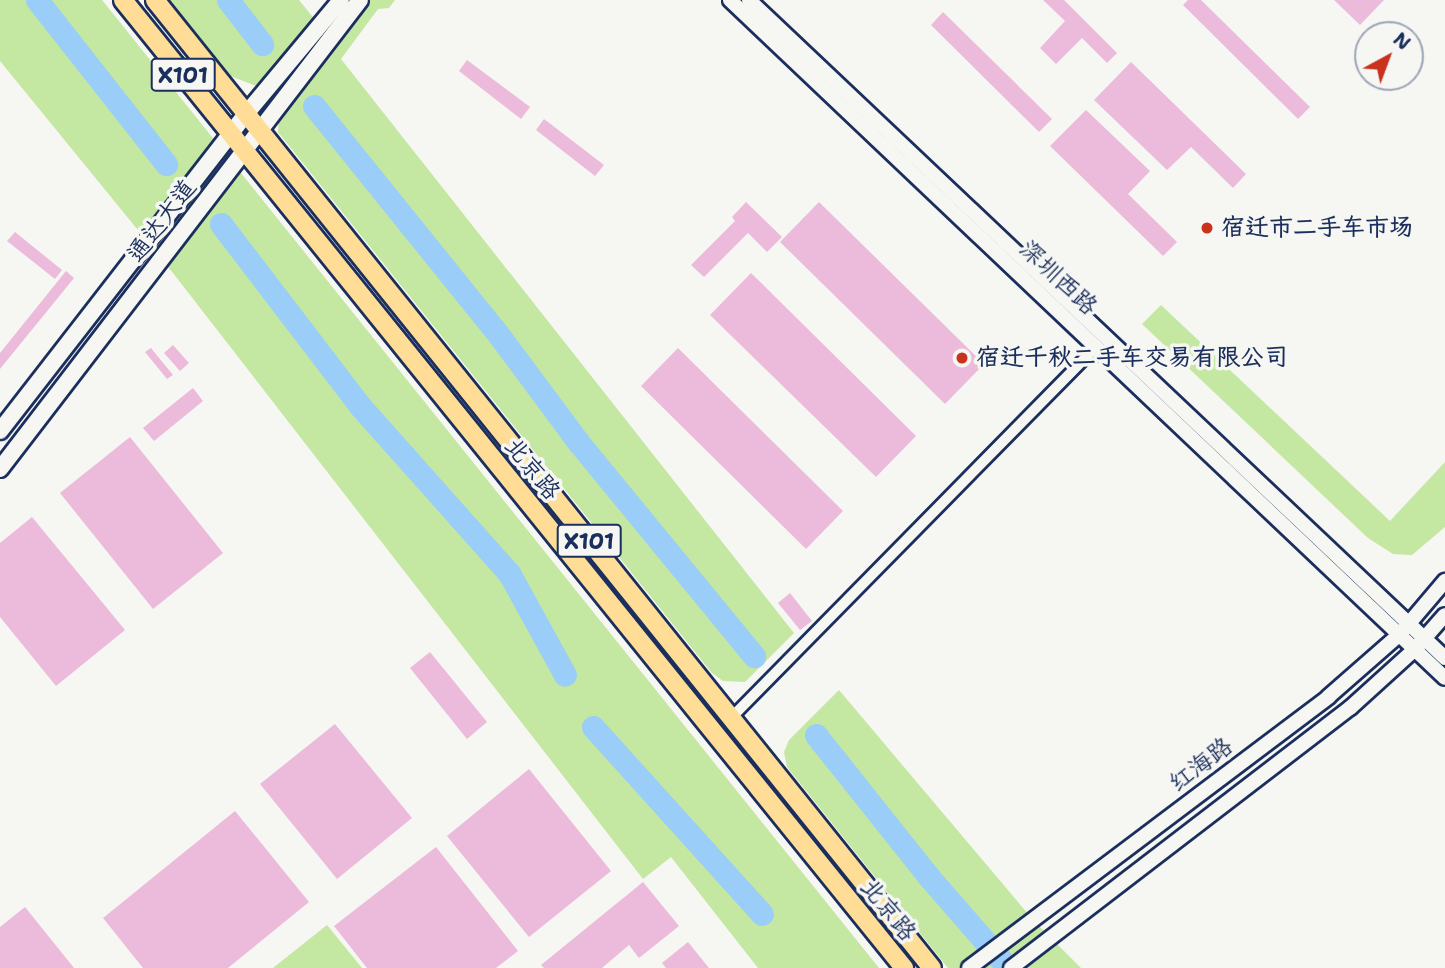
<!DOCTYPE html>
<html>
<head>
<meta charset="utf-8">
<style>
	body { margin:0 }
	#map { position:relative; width:1445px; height:968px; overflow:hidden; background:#f6f6f2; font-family:"Shantell Sans","LXGW WenKai TC",sans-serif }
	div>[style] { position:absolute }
	.green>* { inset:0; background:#c4e7a1 }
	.river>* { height:23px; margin:-11.5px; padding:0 11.5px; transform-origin:11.5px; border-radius:11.5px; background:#9acdf7 }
	.building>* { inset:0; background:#ecbbdb }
	.roads { filter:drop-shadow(2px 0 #1b2f5e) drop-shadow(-2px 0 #1b2f5e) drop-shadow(0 2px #1b2f5e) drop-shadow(0 -2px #1b2f5e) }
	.minor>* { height:10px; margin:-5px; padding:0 5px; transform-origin:5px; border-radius:5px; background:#f6f6f2 }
	.tertiary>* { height:14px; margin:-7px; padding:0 7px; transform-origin:7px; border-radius:7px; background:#f6f6f2 }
	.secondary>* { height:16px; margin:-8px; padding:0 8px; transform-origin:8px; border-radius:8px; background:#f6f6f2 }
	.primary>* { height:18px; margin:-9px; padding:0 9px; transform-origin:9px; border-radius:9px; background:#ffdd96 }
	.dots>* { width:19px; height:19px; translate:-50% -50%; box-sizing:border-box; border:4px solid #f6f6f2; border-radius:50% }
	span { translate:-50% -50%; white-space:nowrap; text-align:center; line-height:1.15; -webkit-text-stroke:7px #f6f6f2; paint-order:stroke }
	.shield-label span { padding:2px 5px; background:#f6f6f2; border:2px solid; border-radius:5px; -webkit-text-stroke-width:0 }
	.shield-label { font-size:23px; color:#1b2f5e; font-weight:700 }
	.street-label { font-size:24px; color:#1b2f5e }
	.poi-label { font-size:24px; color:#1b2f5e; font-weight:700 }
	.left { translate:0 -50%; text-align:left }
	.north { position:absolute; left:1354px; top:21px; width:70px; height:70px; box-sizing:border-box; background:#f6f6f2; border:2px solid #9ea6b7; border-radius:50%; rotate:41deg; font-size:19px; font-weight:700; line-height:28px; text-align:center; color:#1b2f5e }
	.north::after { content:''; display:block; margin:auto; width:24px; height:32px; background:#c8321e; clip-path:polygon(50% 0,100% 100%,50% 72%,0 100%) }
</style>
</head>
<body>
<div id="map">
	<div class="green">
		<i style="clip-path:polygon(0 0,102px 0,879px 968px,758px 968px,671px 857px,643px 879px,173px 273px,0 61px)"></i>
		<i style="clip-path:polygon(168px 0,299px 0,316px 21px,266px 83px,256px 86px,228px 75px)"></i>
		<i style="clip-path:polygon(368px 0,395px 0,389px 8px,378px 9px,341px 59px,794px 633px,745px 682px,723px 681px,712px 673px,278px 132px,279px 112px)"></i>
		<i style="clip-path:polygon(1161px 305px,1390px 521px,1445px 462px,1445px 527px,1412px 555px,1393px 554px,1368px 538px,1142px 324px)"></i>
		<i style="clip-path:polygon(839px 690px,1034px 921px,1081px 968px,948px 968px,787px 767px,784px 752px,789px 740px)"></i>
		<i style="clip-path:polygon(327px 925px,362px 968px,272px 968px,273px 968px)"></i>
	</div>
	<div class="river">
		<i style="left:37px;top:0;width:209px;rotate:51.8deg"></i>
		<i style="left:228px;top:0;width:56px;rotate:52.3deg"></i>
		<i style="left:314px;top:106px;width:288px;rotate:51.1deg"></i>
		<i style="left:495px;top:330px;width:141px;rotate:53.4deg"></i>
		<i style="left:579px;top:443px;width:276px;rotate:50.6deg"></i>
		<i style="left:221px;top:224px;width:229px;rotate:52.6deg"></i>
		<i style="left:360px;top:406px;width:224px;rotate:48.3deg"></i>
		<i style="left:509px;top:573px;width:116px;rotate:61.2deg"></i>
		<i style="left:593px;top:727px;width:252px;rotate:47.9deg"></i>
		<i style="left:816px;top:735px;width:181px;rotate:51.5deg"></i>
		<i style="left:929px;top:877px;width:121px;rotate:49deg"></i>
	</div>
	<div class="building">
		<i style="clip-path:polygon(1043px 0,1064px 0,1117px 53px,1107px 63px,1082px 38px,1056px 64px,1040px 48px,1065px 21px)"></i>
		<i style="clip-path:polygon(1188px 0,1201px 0,1310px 107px,1298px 119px,1183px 5px)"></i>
		<i style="clip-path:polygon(1334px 0,1384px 0,1360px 25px)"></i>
		<i style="clip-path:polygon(943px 12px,1052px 119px,1039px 132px,931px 25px)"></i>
		<i style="clip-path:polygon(467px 60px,530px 107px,521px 119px,459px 71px)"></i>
		<i style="clip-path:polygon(1131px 62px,1246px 174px,1233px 188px,1191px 147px,1167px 170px,1094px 100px)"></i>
		<i style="clip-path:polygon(1086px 110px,1150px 171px,1128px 194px,1177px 242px,1163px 256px,1050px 146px)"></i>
		<i style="clip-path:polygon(544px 119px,604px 165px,595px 176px,536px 130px)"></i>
		<i style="clip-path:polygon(746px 202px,782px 237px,767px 252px,748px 233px,704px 277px,691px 265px,735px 221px,732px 217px)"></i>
		<i style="clip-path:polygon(819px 202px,984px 364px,945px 404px,780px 242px)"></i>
		<i style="clip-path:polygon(15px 232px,62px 270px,55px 279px,7px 241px)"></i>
		<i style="clip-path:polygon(66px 271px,74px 278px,0 369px,0 353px)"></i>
		<i style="clip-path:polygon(751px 273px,916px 436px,876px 477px,710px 315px)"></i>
		<i style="clip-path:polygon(173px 345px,189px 363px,180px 371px,164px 353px)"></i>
		<i style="clip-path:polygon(151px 348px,173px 375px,167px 379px,145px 352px)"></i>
		<i style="clip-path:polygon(678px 348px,843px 511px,806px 549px,641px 386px)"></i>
		<i style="clip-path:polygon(193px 388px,203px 401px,154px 441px,143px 428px)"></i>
		<i style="clip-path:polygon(130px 437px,223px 553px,153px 609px,60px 493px)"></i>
		<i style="clip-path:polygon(32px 517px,125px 630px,56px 686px,0 617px,0 543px)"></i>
		<i style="clip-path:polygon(790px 593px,812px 621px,800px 630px,778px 603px)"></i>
		<i style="clip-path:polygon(430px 652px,487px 722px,467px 739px,410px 668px)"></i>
		<i style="clip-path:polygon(335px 724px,412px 818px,337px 879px,260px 784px)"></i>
		<i style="clip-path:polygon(529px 769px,611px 871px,529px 937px,447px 836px)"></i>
		<i style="clip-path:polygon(235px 811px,309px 902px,228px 968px,143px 968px,103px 918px)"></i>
		<i style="clip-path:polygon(436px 847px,518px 951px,496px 968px,367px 968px,334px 926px)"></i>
		<i style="clip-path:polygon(643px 882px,679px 926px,639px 958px,629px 945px,602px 968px,544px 968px,541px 965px)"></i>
		<i style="clip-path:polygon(25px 907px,74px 968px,0 968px,0 927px)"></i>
		<i style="clip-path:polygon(688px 942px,709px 968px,666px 968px,662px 963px)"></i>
	</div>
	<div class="roads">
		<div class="minor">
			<i style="left:731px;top:718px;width:522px;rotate:-45.47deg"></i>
		</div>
		<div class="tertiary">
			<i style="left:730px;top:0;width:985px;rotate:43.48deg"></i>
			<i style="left:749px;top:0;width:958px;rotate:43.39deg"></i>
			<i style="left:969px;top:968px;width:450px;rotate:-37deg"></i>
			<i style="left:1328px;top:697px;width:96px;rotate:-41.2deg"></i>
			<i style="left:1400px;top:634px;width:70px;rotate:-49.7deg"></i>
			<i style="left:1011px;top:968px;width:427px;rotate:-37.5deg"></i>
			<i style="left:1350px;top:708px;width:88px;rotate:-42.2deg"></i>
			<i style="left:1415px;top:649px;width:45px;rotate:-48.6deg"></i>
		</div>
		<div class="secondary">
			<i style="left:0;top:431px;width:401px;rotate:-52.2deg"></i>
			<i style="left:246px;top:114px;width:148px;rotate:-50.2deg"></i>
			<i style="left:0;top:469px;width:591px;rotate:-52.49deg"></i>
		</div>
		<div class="primary">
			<i style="left:123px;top:0;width:1244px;rotate:51.1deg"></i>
			<i style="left:155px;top:0;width:1241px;rotate:51.25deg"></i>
		</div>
	</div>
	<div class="dots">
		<i style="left:1207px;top:228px;background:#c8321e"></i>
		<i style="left:962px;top:358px;background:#c8321e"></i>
	</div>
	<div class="shield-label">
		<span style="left:183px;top:75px">X101</span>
		<span style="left:589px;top:541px">X101</span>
	</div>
	<div class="street-label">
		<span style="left:162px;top:221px;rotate:-53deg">通达大道</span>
		<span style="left:1058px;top:278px;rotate:43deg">深圳西路</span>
		<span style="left:532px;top:469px;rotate:51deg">北京路</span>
		<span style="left:1201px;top:765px;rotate:-37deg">红海路</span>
		<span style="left:888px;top:910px;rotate:51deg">北京路</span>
	</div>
	<div class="poi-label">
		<span class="left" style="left:1221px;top:228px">宿迁市二手车市场</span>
		<span class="left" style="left:976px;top:358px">宿迁千秋二手车交易有限公司</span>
	</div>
	<div class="north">N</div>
</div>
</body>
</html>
